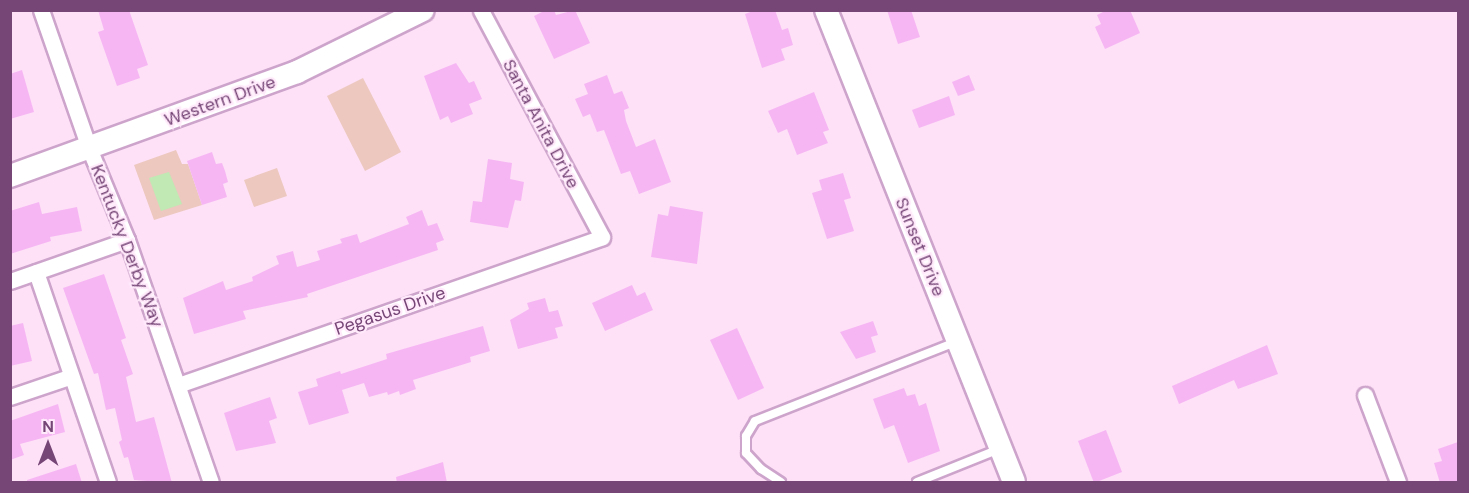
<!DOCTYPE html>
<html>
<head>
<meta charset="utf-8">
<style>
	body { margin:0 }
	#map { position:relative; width:1469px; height:493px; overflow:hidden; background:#fee1f7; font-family:"DM Sans",sans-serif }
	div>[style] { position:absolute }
	.green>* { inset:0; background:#ecc8be }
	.water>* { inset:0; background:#c0e9b4 }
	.building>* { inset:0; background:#f6b6f4 }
	.roads { filter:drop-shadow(2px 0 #cda4cb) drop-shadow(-2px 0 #cda4cb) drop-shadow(0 2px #cda4cb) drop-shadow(0 -2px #cda4cb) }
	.lane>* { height:8px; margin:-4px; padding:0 4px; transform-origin:4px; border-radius:4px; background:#fff }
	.street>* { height:15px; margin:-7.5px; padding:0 7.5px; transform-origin:7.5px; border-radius:7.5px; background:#fff }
	.secondary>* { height:22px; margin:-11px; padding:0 11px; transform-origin:11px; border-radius:11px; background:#fff }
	span { translate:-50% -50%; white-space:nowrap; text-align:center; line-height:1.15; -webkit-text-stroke:4.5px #ffe9fa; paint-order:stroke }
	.street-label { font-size:18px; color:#764677 }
	.frame { position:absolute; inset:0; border:12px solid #764677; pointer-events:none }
	.north { position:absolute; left:18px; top:415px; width:60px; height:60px; -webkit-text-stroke:4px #ffe9fa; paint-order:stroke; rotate:0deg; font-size:16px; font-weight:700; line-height:24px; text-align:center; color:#764677 }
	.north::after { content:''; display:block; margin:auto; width:21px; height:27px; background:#764677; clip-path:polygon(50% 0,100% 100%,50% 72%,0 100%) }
</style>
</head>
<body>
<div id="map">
	<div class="green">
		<i style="clip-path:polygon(363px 78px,401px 152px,365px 171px,327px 96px)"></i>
		<i style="clip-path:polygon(176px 150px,182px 164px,188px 164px,202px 205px,154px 220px,134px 165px)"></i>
		<i style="clip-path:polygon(277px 168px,287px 196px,254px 207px,244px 180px)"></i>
	</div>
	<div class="water">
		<i style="clip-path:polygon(169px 172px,182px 204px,161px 211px,149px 178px)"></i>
	</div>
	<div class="building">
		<i style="clip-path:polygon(98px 10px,129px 10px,148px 65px,137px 69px,140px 78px,117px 86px,98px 32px,104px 30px)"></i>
		<i style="clip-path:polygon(546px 10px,554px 10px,556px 15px,575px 10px,590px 43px,554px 59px,534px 16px)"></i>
		<i style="clip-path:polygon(756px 10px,775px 10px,782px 30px,788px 28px,793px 45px,781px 49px,785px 60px,762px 68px,745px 14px)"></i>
		<i style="clip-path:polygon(887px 10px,911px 10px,920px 37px,898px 44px)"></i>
		<i style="clip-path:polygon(1107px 10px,1130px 10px,1140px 33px,1105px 49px,1095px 27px,1101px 24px,1097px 15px)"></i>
		<i style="clip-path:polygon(456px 63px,469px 83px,474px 81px,482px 99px,469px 104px,473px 114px,451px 123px,448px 116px,440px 120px,424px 76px)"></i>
		<i style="clip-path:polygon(22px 70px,34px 112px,10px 119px,10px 74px)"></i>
		<i style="clip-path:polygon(607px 75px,614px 94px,622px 91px,629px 108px,624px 110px,626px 121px,636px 147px,655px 139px,671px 182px,639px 194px,630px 171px,621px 174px,604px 130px,597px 132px,590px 114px,583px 117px,575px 99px,588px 94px,584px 84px)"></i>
		<i style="clip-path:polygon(969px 75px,975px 90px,958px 96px,952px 82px)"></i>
		<i style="clip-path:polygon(814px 92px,829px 130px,823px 132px,828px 143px,797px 155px,787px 129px,778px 133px,768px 111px)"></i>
		<i style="clip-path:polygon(949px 96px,955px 115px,919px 128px,912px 110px)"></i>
		<i style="clip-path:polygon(212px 152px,216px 164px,222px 163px,225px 171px,228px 182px,223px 184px,227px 197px,202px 205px,187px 161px)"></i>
		<i style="clip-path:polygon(488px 159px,512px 163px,510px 179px,524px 182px,521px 201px,515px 200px,508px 228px,470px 222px,473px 201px,482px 202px)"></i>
		<i style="clip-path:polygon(843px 173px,851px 198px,844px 200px,854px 231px,827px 239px,812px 193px,822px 190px,819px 180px)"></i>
		<i style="clip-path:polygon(39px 202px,42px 214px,77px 207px,82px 231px,50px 237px,51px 241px,10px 254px,10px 211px)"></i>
		<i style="clip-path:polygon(670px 206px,703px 212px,697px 264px,651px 257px,658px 214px,668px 216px)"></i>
		<i style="clip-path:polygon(422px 210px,428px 226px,437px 223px,444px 240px,436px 243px,438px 250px,307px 294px,308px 297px,243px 311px,246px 319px,194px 334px,183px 298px,223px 281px,226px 290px,253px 281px,252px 277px,279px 264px,276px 256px,293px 251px,297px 267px,320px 260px,317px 251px,342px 243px,340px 239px,357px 234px,360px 243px,409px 224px,406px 217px)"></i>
		<i style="clip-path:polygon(104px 274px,126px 338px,121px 340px,133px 374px,126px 377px,136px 422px,154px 417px,172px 483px,134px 480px,128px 457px,124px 458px,119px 442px,122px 440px,115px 408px,106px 410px,98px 373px,94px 374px,63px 288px)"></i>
		<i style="clip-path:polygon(632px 285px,637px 296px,645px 292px,653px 310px,605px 331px,592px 303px)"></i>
		<i style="clip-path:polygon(545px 298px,549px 312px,558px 310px,563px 326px,555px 328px,558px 338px,518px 349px,510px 320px,529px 309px,527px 303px)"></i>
		<i style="clip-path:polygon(873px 321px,878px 335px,871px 337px,876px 352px,856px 359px,840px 332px)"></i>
		<i style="clip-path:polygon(23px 323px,32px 361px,10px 366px,10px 326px)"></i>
		<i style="clip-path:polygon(483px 326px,490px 351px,470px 357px,471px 362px,413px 380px,416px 389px,400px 395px,399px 391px,388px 395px,387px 392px,369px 397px,364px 383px,342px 390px,349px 413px,309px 425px,298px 392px,318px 386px,316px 379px,340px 371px,341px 374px,387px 359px,386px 354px)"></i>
		<i style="clip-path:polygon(737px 328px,764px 388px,738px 400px,710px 340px)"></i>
		<i style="clip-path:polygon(1267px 345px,1278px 374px,1238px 389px,1234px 380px,1179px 404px,1172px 386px)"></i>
		<i style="clip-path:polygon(904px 388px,907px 396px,915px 394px,919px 406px,926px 403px,940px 451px,908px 463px,894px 425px,884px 429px,873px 399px)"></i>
		<i style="clip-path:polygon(270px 397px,277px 418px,269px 421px,276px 443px,236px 451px,224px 413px)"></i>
		<i style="clip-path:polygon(58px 404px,65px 432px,20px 444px,24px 455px,10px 460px,10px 421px)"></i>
		<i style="clip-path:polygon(1106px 430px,1122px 472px,1094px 483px,1078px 441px)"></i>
		<i style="clip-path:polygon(1458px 442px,1458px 483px,1440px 483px,1434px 463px,1442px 461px,1438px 449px)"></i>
		<i style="clip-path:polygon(443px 462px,447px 483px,397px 483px,396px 477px)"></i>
		<i style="clip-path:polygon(76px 464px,82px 483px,27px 483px,27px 480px)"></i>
	</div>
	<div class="roads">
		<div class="lane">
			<i style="left:781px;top:482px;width:24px;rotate:-147deg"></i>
			<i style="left:761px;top:469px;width:22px;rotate:-133deg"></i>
			<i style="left:746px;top:453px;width:17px;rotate:-90deg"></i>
			<i style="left:746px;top:436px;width:17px;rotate:-59deg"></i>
			<i style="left:755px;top:421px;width:216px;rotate:-21.5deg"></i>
			<i style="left:917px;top:482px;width:88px;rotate:-21.9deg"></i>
		</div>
		<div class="street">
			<i style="left:41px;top:10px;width:146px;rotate:70.8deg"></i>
			<i style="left:89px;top:148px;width:100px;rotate:67.6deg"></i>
			<i style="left:127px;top:240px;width:256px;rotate:70.9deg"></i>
			<i style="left:36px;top:272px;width:222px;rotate:71.1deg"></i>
			<i style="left:10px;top:281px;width:124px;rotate:-19.3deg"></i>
			<i style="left:178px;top:385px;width:449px;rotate:-19.2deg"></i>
			<i style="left:602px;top:237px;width:257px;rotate:-118.1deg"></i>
			<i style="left:1365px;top:395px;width:93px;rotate:69.2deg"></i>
			<i style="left:10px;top:397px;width:62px;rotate:-18.7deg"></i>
		</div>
		<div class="secondary">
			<i style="left:826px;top:10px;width:508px;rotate:68.28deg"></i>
			<i style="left:10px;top:176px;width:305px;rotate:-19.9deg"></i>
			<i style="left:297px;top:72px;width:140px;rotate:-26.2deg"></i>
		</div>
	</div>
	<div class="street-label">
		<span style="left:220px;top:101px;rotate:-20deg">Western Drive</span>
		<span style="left:541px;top:124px;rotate:62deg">Santa Anita Drive</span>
		<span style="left:127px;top:246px;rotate:69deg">Kentucky Derby Way</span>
		<span style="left:920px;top:247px;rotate:68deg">Sunset Drive</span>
		<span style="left:390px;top:311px;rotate:-19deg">Pegasus Drive</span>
	</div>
	<div class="frame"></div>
	<div class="north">N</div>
</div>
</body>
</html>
